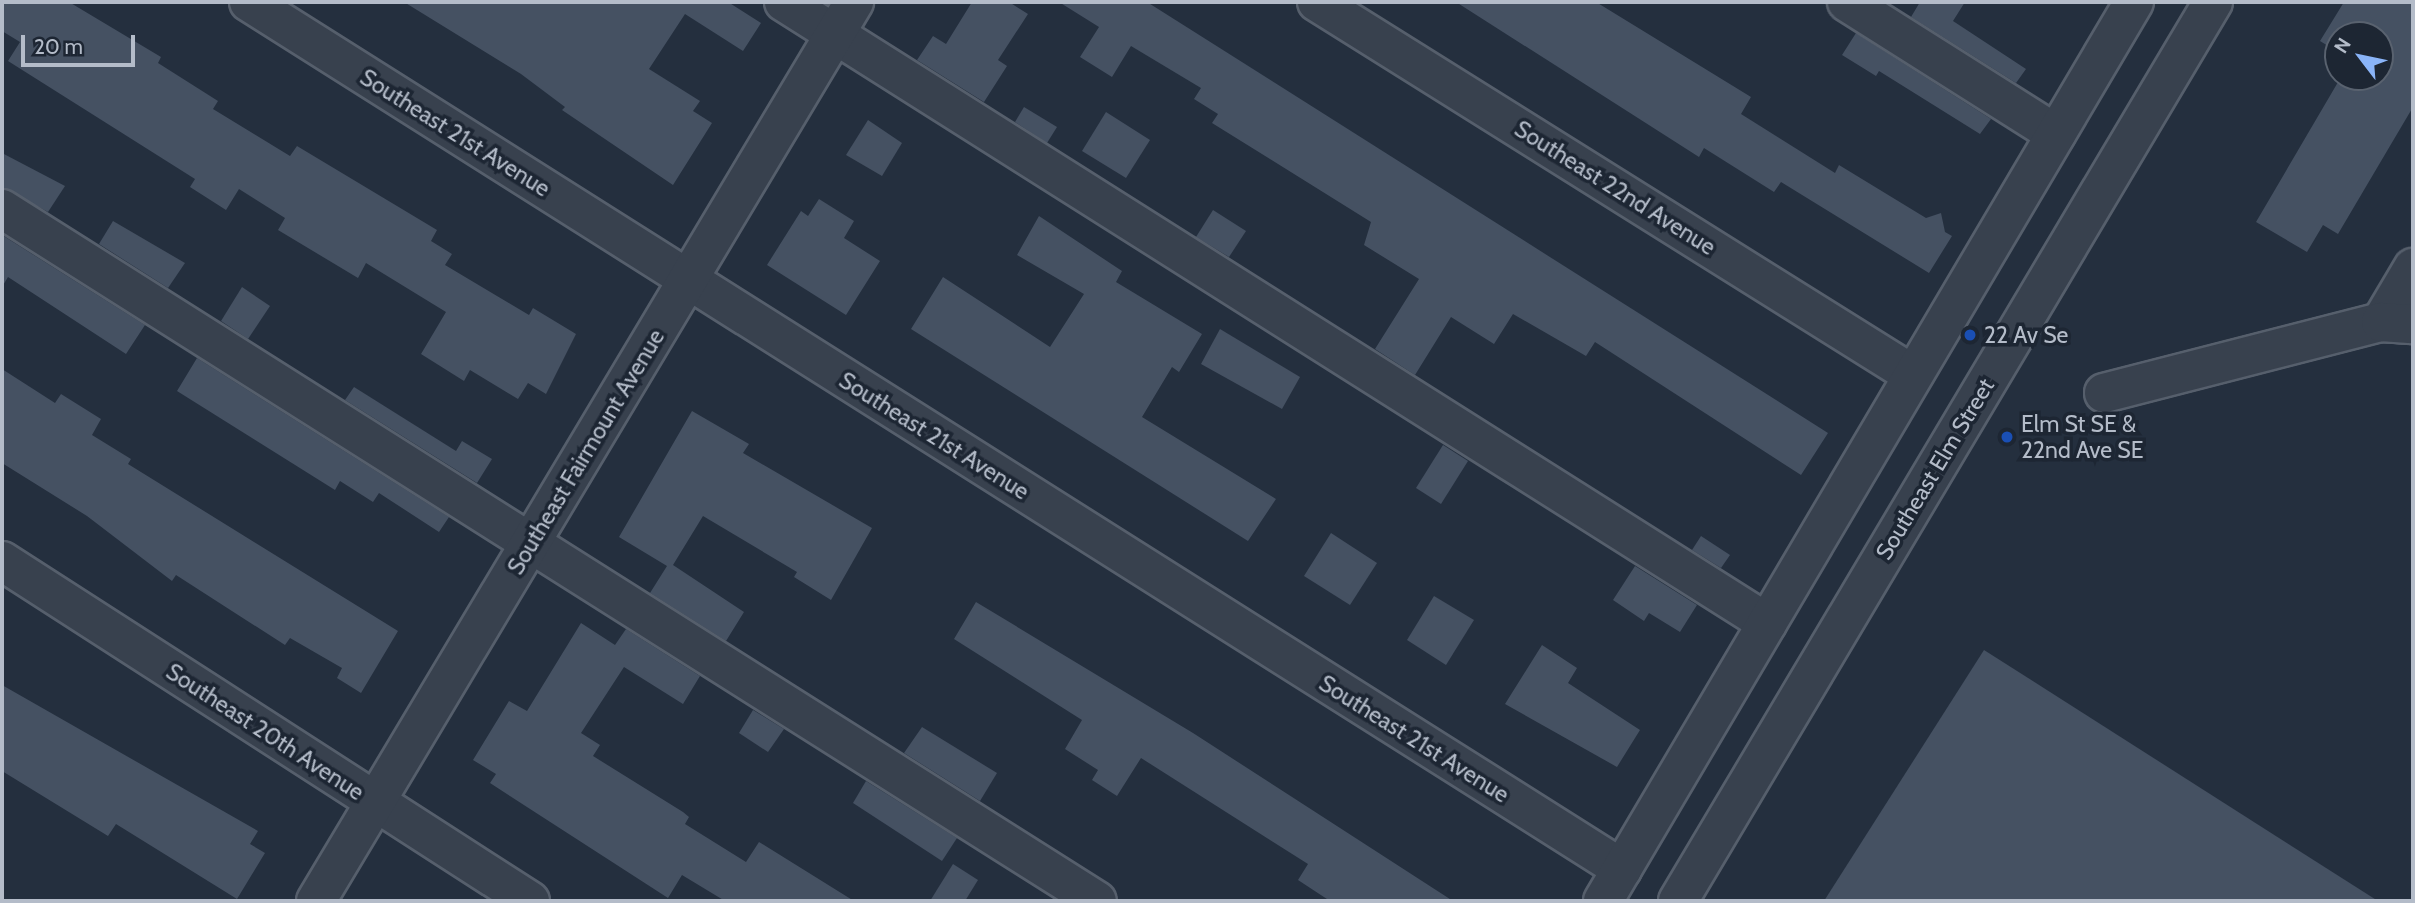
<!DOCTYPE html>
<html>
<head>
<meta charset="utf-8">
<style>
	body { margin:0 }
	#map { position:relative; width:2415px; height:903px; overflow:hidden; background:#242f3e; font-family:Cabin,sans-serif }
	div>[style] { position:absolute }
	.building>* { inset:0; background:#455162 }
	.roads { filter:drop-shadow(2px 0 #565f6c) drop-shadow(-2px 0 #565f6c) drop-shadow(0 2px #565f6c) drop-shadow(0 -2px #565f6c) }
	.minor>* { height:38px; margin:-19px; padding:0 19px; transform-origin:19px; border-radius:19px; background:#38414e }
	.dots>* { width:19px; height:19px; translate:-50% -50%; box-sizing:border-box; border:4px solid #1d2633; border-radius:50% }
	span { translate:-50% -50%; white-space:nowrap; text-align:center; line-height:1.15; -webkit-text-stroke:7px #1d2633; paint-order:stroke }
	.street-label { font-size:23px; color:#b4bcc9 }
	.poi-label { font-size:23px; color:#b4bcc9 }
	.left { translate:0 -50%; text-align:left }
	.frame { position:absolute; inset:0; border:4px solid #b4bcc9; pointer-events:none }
	.north { position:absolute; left:2324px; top:21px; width:70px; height:70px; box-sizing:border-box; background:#1d2633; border:2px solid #59626f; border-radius:50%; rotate:302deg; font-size:19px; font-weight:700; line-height:28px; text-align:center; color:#b4bcc9 }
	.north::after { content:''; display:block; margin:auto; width:24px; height:32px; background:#8ab4f8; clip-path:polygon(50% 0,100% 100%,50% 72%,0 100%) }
	.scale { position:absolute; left:21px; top:35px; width:114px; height:32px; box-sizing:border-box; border:4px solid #b4bcc9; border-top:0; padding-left:9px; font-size:21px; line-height:24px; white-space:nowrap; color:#b4bcc9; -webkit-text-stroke:5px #1d2633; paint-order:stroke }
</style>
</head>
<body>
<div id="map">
	<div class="building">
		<i style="clip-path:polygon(2px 2px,69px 2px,161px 57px,158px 63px,218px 101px,213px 109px,290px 156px,297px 146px,437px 230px,431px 241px,452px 254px,445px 265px,529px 315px,533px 308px,576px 334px,546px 394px,528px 383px,518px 399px,470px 370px,464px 381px,421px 354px,446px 312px,366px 263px,358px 278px,278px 230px,285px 218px,239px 189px,226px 210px,190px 187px,195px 179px,8px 61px,20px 42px,2px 31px)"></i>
		<i style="clip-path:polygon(404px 2px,728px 2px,761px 23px,743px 51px,685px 14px,649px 69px,700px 101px,693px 111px,712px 123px,673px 185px,562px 110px,565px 107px,521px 74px)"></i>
		<i style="clip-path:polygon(972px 2px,1009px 2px,1028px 14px,998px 60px,1007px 66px,984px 102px,917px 60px,933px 36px,946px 44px)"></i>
		<i style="clip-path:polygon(1059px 2px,1147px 2px,1828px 433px,1801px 475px,1595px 342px,1586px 356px,1513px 314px,1494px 344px,1451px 317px,1415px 375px,1375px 349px,1419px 279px,1364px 245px,1371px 222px,1212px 123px,1218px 114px,1194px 99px,1201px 88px,1131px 46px,1112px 77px,1080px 57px,1099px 27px)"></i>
		<i style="clip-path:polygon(1456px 2px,1596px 2px,1751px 97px,1741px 114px,1835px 173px,1839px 165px,1926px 218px,1941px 213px,1945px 232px,1952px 236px,1929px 273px,1781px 182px,1774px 192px,1704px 148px,1699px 157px)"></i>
		<i style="clip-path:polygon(1920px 2px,1965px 2px,1953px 21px,2026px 69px,2016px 83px,1911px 17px)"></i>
		<i style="clip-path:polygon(2344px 2px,2413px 2px,2413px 107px,2338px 234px,2323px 225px,2307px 252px,2256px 222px,2341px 77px,2380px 77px,2380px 35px,2338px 35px,2338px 52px,2320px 41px)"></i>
		<i style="clip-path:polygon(1856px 33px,1991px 119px,1980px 134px,1879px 71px,1876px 76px,1842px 55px)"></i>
		<i style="clip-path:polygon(1024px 107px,1057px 127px,1047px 143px,1015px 122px)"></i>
		<i style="clip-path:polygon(1106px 112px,1150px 140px,1126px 178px,1082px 151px)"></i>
		<i style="clip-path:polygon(868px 120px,902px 143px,882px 176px,846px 155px)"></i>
		<i style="clip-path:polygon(2px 153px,65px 186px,48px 212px,2px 187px)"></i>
		<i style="clip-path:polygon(819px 199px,854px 221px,844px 238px,880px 261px,846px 315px,767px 265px,801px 211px,808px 216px)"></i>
		<i style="clip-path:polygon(1213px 210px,1246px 231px,1229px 257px,1196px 237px)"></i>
		<i style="clip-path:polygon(1039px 216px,1122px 271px,1116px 282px,1202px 334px,1179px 372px,1172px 367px,1142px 417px,1276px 499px,1248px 541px,911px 329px,943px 277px,1050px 347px,1084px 294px,1017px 255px)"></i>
		<i style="clip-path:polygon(113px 221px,185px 263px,168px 288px,99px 244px)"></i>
		<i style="clip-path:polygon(2px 235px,145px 325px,126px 354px,8px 277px,2px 287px)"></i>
		<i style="clip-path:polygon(242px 287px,270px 306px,248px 339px,221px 321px)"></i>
		<i style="clip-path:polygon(1220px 329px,1300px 377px,1282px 409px,1201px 364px)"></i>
		<i style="clip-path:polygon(197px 358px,449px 517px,439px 532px,379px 493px,373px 502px,340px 481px,335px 490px,177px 391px)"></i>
		<i style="clip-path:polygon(2px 369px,55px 403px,61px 394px,101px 419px,92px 435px,131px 459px,128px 464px,398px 631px,361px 693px,337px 678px,342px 668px,290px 638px,285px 645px,176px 575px,172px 581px,87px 516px,2px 463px)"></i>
		<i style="clip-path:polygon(354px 387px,456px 451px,462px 441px,492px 459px,477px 483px,345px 400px)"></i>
		<i style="clip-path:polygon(692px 411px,749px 444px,743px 453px,872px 528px,831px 600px,794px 577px,797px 572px,703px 516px,673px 565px,744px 612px,726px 641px,650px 593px,667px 566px,619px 537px)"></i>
		<i style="clip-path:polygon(1443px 445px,1468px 461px,1441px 504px,1416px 488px)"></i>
		<i style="clip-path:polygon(1331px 533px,1377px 563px,1350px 605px,1304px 576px)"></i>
		<i style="clip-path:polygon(1701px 536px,1730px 555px,1721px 568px,1692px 550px)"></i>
		<i style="clip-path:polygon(1635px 566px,1697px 605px,1680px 632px,1649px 613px,1644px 621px,1613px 600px)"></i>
		<i style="clip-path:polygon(1434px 596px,1474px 620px,1446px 665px,1407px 640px)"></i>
		<i style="clip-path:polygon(976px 602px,1193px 733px,1453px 901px,1330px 901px,1298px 880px,1308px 864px,1141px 758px,1117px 796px,1092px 780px,1098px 770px,1065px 749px,1082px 720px,954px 639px)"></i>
		<i style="clip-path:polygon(581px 623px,615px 645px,626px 629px,700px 676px,683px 704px,624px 667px,581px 733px,600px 745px,593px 756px,683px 812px,689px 817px,685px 824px,746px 862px,759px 842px,854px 901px,725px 901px,682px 875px,668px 898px,490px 783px,496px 774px,473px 760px,509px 701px,527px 711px)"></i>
		<i style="clip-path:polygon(1542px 645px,1577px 668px,1568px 683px,1640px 730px,1617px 767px,1505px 704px)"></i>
		<i style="clip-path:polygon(1984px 650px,2378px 901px,1824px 901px)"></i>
		<i style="clip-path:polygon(2px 685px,258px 831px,250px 844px,265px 853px,237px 899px,116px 824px,108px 836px,2px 771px)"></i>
		<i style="clip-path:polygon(753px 710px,784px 729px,768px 752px,739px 733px)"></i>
		<i style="clip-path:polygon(922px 727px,997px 773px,980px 801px,904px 753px)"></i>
		<i style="clip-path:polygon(866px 781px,957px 838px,942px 861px,853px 803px)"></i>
		<i style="clip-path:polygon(953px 864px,978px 880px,965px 901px,930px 901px)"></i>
	</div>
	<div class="roads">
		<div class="minor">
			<i style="left:249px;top:2px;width:1624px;rotate:32.27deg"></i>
			<i style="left:784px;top:2px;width:1163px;rotate:32.28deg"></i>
			<i style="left:1317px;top:2px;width:703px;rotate:32.04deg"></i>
			<i style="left:1847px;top:2px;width:247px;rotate:32.3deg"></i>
			<i style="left:2px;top:209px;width:1295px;rotate:32.29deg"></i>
			<i style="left:2381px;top:322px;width:63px;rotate:-59.3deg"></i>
			<i style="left:2104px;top:393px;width:286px;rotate:-14.4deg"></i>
			<i style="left:2381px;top:322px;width:32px;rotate:4deg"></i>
			<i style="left:2px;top:561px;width:628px;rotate:32.78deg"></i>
			<i style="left:316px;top:901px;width:1048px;rotate:-59.1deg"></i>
			<i style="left:1603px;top:901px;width:1044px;rotate:-59.43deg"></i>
			<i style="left:1678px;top:901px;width:1046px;rotate:-59.24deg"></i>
		</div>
	</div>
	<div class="dots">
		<i style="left:1970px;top:335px;background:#1a4fb4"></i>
		<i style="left:2007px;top:437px;background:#1a4fb4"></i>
	</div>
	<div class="street-label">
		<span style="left:455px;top:133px;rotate:32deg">Southeast 21st Avenue</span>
		<span style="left:1615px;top:188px;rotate:32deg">Southeast 22nd Avenue</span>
		<span style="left:934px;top:436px;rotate:32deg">Southeast 21st Avenue</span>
		<span style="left:586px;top:452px;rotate:-59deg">Southeast Fairmount Avenue</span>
		<span style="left:1935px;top:469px;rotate:-59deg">Southeast Elm Street</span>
		<span style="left:265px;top:732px;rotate:33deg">Southeast 20th Avenue</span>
		<span style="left:1414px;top:739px;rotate:32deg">Southeast 21st Avenue</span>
	</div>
	<div class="poi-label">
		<span class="left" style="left:1984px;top:335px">22 Av Se</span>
		<span class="left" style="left:2021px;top:437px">Elm St SE &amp;<br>22nd Ave SE</span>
	</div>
	<div class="frame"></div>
	<div class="north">N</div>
	<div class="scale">20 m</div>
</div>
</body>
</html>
